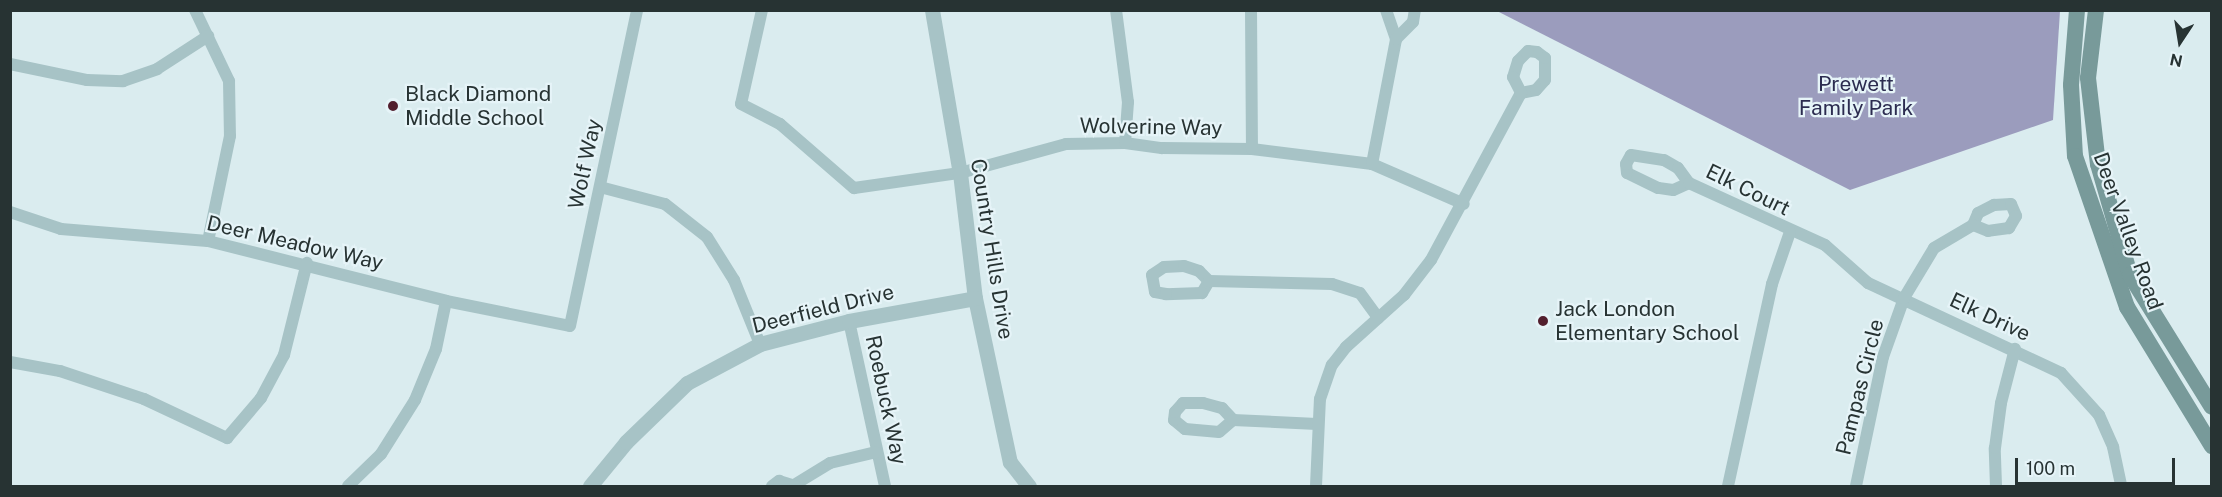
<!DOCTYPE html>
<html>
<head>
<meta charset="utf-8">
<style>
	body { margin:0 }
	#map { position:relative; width:2222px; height:497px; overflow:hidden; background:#daecef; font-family:"Public Sans",sans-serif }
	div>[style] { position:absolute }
	.green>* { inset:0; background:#9b9cbd }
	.minor>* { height:12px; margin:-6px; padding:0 6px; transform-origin:6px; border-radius:6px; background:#a7c3c6 }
	.tertiary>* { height:15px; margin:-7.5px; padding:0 7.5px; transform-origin:7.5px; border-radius:7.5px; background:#a7c3c6 }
	.secondary>* { height:16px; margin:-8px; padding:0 8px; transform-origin:8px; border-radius:8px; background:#789a9a }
	.dots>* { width:16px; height:16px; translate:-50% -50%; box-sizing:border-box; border:3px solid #e6f4f8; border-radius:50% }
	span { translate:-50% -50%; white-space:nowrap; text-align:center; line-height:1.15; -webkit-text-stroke:4.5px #e6f4f8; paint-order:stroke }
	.park-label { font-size:21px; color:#2c2c50 }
	.poi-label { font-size:21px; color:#273333 }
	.left { translate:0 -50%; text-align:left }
	.street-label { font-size:21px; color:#273333 }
	.frame { position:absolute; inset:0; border:12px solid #273333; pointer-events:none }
	.north { position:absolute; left:2150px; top:12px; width:60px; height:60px; -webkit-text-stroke:4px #e6f4f8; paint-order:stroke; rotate:192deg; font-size:16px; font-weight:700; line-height:24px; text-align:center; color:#273333 }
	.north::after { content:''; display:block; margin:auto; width:21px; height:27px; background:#273333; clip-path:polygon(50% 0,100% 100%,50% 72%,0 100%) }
	.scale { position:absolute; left:2015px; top:458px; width:160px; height:27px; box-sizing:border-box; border:3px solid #273333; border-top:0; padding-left:8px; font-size:18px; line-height:21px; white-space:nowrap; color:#273333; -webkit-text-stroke:4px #e6f4f8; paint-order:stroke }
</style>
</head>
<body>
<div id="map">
	<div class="green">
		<i style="clip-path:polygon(1497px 11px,2060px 11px,2053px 120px,1850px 190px)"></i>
	</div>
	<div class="minor">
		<i style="left:195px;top:10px;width:79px;rotate:64.4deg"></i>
		<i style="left:229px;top:81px;width:55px;rotate:89deg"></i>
		<i style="left:230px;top:136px;width:107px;rotate:101.8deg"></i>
		<i style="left:762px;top:10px;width:96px;rotate:102.6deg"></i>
		<i style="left:741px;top:104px;width:44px;rotate:27.1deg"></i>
		<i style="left:780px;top:124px;width:98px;rotate:40.9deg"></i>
		<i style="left:854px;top:188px;width:107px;rotate:-8.1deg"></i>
		<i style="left:960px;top:173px;width:110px;rotate:-15.3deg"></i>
		<i style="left:1066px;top:144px;width:59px;rotate:-1deg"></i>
		<i style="left:1125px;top:143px;width:37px;rotate:8deg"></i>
		<i style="left:1162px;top:148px;width:90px;rotate:0.6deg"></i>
		<i style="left:1252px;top:149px;width:121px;rotate:7.1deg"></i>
		<i style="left:1372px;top:164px;width:100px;rotate:23.5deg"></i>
		<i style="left:1116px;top:10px;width:93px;rotate:82.6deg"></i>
		<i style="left:1128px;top:102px;width:41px;rotate:94.2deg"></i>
		<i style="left:1251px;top:10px;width:139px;rotate:89.6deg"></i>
		<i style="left:1386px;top:10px;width:31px;rotate:71deg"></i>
		<i style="left:10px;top:64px;width:79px;rotate:11.7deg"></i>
		<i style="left:87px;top:80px;width:36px;rotate:2deg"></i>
		<i style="left:123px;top:81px;width:36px;rotate:-19deg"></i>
		<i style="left:157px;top:69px;width:61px;rotate:-32.9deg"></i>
		<i style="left:1372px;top:164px;width:127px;rotate:-79.1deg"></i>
		<i style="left:1396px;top:39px;width:24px;rotate:-45deg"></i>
		<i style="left:1413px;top:22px;width:12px;rotate:-81deg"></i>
		<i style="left:1689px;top:183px;width:17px;rotate:156deg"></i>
		<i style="left:1673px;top:190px;width:15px;rotate:-172deg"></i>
		<i style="left:1658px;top:188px;width:34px;rotate:-154deg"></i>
		<i style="left:1627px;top:173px;width:9px;rotate:-96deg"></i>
		<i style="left:1626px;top:164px;width:10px;rotate:-61deg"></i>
		<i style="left:1631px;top:155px;width:33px;rotate:9deg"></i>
		<i style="left:1664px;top:160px;width:16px;rotate:30deg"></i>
		<i style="left:1678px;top:168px;width:19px;rotate:54deg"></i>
		<i style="left:1689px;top:183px;width:149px;rotate:24.5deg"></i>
		<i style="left:1825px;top:245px;width:57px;rotate:41.5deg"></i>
		<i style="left:1868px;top:283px;width:213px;rotate:25deg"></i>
		<i style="left:2061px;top:373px;width:57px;rotate:47.9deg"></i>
		<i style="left:2099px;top:415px;width:35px;rotate:66deg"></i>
		<i style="left:2113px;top:447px;width:40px;rotate:78deg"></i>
		<i style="left:600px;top:187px;width:67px;rotate:14.7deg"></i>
		<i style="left:665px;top:204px;width:53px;rotate:38.2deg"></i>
		<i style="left:707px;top:237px;width:51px;rotate:57.9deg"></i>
		<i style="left:734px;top:280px;width:69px;rotate:67.9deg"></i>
		<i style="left:10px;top:212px;width:54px;rotate:18.4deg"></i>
		<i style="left:61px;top:229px;width:147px;rotate:4.7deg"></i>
		<i style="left:208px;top:241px;width:245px;rotate:14.1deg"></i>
		<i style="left:446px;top:301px;width:126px;rotate:11.4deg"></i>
		<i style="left:570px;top:326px;width:323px;rotate:-78deg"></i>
		<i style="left:1209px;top:281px;width:14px;rotate:120deg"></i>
		<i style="left:1202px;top:293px;width:36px;rotate:178deg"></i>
		<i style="left:1166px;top:294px;width:11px;rotate:-170deg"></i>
		<i style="left:1155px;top:292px;width:17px;rotate:-100deg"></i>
		<i style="left:1152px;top:275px;width:14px;rotate:-34deg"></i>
		<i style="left:1164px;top:267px;width:20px;rotate:-3deg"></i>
		<i style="left:1184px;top:266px;width:16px;rotate:18deg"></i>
		<i style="left:1199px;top:271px;width:14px;rotate:45deg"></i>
		<i style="left:1209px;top:281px;width:123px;rotate:1.4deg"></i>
		<i style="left:1332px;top:284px;width:29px;rotate:18deg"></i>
		<i style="left:1360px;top:293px;width:31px;rotate:54deg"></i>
		<i style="left:849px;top:321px;width:169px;rotate:77.7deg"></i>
		<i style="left:10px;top:362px;width:51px;rotate:10.2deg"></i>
		<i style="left:60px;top:371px;width:89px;rotate:18.4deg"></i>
		<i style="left:144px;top:399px;width:92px;rotate:25.2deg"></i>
		<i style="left:227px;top:438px;width:52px;rotate:-49.6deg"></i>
		<i style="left:261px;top:398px;width:49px;rotate:-61.9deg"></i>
		<i style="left:284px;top:355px;width:95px;rotate:-76deg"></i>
		<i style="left:1233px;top:420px;width:18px;rotate:139deg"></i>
		<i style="left:1219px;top:432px;width:34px;rotate:-175deg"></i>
		<i style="left:1185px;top:429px;width:14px;rotate:-141deg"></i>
		<i style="left:1174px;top:420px;width:8px;rotate:-83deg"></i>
		<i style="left:1175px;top:412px;width:12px;rotate:-48deg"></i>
		<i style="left:1183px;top:403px;width:20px"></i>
		<i style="left:1203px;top:403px;width:20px;rotate:15deg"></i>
		<i style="left:1222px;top:408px;width:16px;rotate:47deg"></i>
		<i style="left:1233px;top:420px;width:84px;rotate:2.7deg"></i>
		<i style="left:794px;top:485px;width:42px;rotate:-31.4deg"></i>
		<i style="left:830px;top:463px;width:47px;rotate:-13.4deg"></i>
		<i style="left:348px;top:486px;width:46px;rotate:-44.1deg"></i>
		<i style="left:381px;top:454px;width:64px;rotate:-57.8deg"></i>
		<i style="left:415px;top:400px;width:55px;rotate:-67.6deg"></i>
		<i style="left:436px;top:349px;width:49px;rotate:-78.2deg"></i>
		<i style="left:772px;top:486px;width:9px;rotate:-36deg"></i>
		<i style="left:779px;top:481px;width:17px;rotate:17deg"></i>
		<i style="left:1316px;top:486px;width:87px;rotate:-87.4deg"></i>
		<i style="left:1320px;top:399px;width:36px;rotate:-71deg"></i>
		<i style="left:1332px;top:365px;width:23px;rotate:-52deg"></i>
		<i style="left:1346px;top:347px;width:78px;rotate:-41.9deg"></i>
		<i style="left:1404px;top:295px;width:44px;rotate:-52.4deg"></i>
		<i style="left:1431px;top:260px;width:190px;rotate:-61.7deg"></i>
		<i style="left:1521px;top:93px;width:15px;rotate:-11deg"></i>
		<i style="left:1536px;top:90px;width:13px;rotate:-48deg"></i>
		<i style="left:1545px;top:80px;width:22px;rotate:-90deg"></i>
		<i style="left:1545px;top:58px;width:10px;rotate:-143deg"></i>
		<i style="left:1537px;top:52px;width:9px;rotate:-174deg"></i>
		<i style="left:1528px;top:51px;width:14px;rotate:135deg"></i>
		<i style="left:1518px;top:61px;width:17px;rotate:107deg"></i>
		<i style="left:1513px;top:77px;width:18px;rotate:63deg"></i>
		<i style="left:1728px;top:486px;width:207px;rotate:-77.7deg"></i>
		<i style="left:1772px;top:284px;width:55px;rotate:-70.9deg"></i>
		<i style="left:1856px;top:486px;width:132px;rotate:-78.2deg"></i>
		<i style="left:1883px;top:357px;width:63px;rotate:-70.4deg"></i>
		<i style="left:1904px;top:298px;width:58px;rotate:-59deg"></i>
		<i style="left:1934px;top:248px;width:45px;rotate:-30.5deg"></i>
		<i style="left:1973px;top:225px;width:13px;rotate:-67deg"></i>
		<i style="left:1978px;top:213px;width:18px;rotate:-27deg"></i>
		<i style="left:1994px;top:205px;width:17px;rotate:-3deg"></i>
		<i style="left:2011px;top:204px;width:13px;rotate:67deg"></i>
		<i style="left:2016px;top:216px;width:14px;rotate:120deg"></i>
		<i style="left:2009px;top:228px;width:21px;rotate:172deg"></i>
		<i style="left:1988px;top:231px;width:16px;rotate:-158deg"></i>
		<i style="left:1996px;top:486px;width:38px;rotate:-92deg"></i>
		<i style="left:1995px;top:448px;width:45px;rotate:-82.4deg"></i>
		<i style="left:2001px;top:403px;width:56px;rotate:-75.5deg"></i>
	</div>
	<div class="tertiary">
		<i style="left:932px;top:10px;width:165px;rotate:80.3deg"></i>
		<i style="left:960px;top:173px;width:126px;rotate:83.2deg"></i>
		<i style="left:975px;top:298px;width:168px;rotate:78deg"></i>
		<i style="left:1010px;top:462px;width:31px;rotate:52deg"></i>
		<i style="left:590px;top:486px;width:57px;rotate:-50.7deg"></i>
		<i style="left:626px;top:442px;width:85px;rotate:-44deg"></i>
		<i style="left:687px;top:383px;width:83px;rotate:-28.1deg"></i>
		<i style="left:760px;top:344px;width:92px;rotate:-14.5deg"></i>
		<i style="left:849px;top:321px;width:128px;rotate:-10.3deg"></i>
	</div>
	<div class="secondary">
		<i style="left:2077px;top:10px;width:75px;rotate:94.6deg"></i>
		<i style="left:2071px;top:85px;width:71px;rotate:86.8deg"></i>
		<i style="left:2075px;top:156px;width:160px;rotate:71deg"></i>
		<i style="left:2127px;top:307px;width:163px;rotate:58.6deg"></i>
		<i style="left:2096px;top:10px;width:68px;rotate:96.7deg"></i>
		<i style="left:2088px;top:78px;width:87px;rotate:83.4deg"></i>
		<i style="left:2098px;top:164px;width:116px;rotate:73.9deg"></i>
		<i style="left:2130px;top:275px;width:155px;rotate:58.2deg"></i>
	</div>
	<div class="dots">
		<i style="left:393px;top:106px;background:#521f2e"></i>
		<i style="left:1543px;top:321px;background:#521f2e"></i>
	</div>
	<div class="park-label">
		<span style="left:1856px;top:96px">Prewett<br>Family Park</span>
	</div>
	<div class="poi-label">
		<span class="left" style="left:405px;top:106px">Black Diamond<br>Middle School</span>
		<span class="left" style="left:1555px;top:321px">Jack London<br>Elementary School</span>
	</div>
	<div class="street-label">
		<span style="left:1151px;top:127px;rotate:1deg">Wolverine Way</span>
		<span style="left:585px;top:164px;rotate:-78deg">Wolf Way</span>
		<span style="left:1748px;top:190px;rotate:26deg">Elk Court</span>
		<span style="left:2128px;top:231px;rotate:70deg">Deer Valley Road</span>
		<span style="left:295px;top:243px;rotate:13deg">Deer Meadow Way</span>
		<span style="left:992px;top:249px;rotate:81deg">Country Hills Drive</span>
		<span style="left:823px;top:309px;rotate:-14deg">Deerfield Drive</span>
		<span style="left:1990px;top:317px;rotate:25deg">Elk Drive</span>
		<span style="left:1860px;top:387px;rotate:-76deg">Pampas Circle</span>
		<span style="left:886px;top:400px;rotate:78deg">Roebuck Way</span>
	</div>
	<div class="frame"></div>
	<div class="north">N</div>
	<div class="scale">100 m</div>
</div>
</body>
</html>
